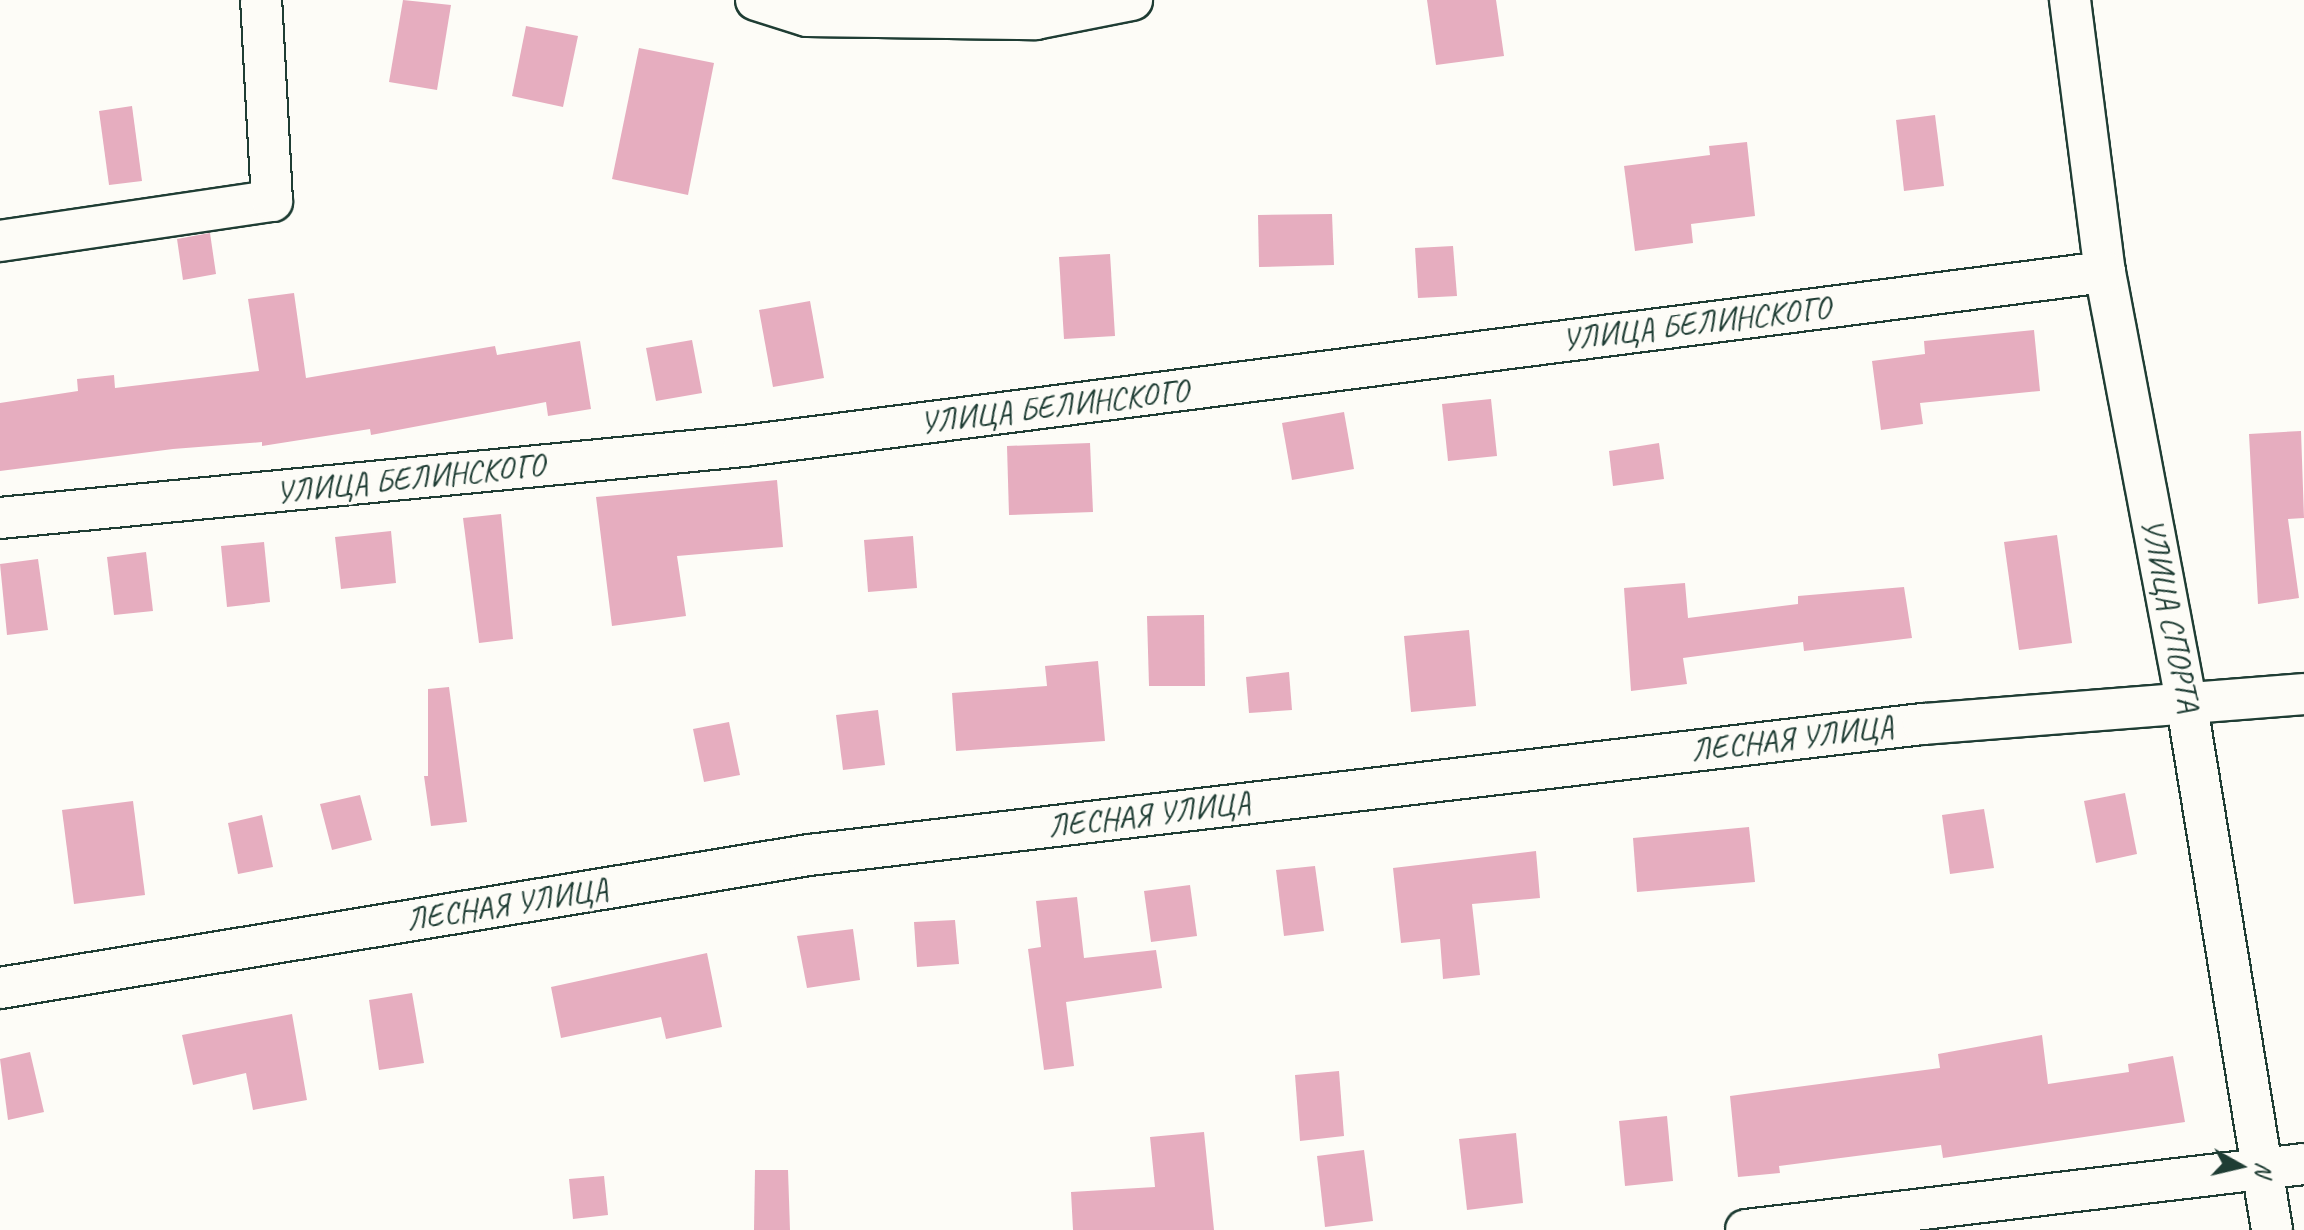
<!DOCTYPE html>
<html>
<head>
<meta charset="utf-8">
<style>
	body { margin:0 }
	#map { position:relative; width:2304px; height:1230px; overflow:hidden; background:#fdfcf7; font-family:Caveat,sans-serif }
	div>[style] { position:absolute }
	.building>* { inset:0; background:#e6adbf }
	.roads { filter:drop-shadow(2px 0 #1f3d34) drop-shadow(-2px 0 #1f3d34) drop-shadow(0 2px #1f3d34) drop-shadow(0 -2px #1f3d34) }
	.minor>* { height:40px; margin:-20px; padding:0 20px; transform-origin:20px; border-radius:20px; background:#fdfcf7 }
	span { translate:-50% -50%; white-space:nowrap; text-align:center; line-height:1.15; -webkit-text-stroke:6px #fdfcf7; paint-order:stroke }
	.street-label { font-size:32px; color:#1f3d34 }
	.north { position:absolute; left:2200px; top:1126px; width:80px; height:80px; -webkit-text-stroke:6px #fdfcf7; paint-order:stroke; rotate:98deg; font-size:22px; font-weight:700; line-height:32px; text-align:center; color:#1f3d34 }
	.north::after { content:''; display:block; margin:auto; width:28px; height:36px; background:#1f3d34; clip-path:polygon(50% 0,100% 100%,50% 72%,0 100%) }
</style>
</head>
<body>
<div id="map">
	<div class="building">
		<i style="clip-path:polygon(403px 0,451px 5px,437px 90px,389px 82px)"></i>
		<i style="clip-path:polygon(1427px 0,1496px 0,1504px 56px,1436px 65px)"></i>
		<i style="clip-path:polygon(526px 26px,578px 36px,563px 107px,512px 96px)"></i>
		<i style="clip-path:polygon(639px 48px,714px 63px,688px 195px,612px 179px)"></i>
		<i style="clip-path:polygon(132px 106px,142px 181px,109px 185px,99px 111px)"></i>
		<i style="clip-path:polygon(1935px 115px,1944px 186px,1904px 191px,1896px 120px)"></i>
		<i style="clip-path:polygon(1747px 142px,1755px 216px,1691px 224px,1693px 243px,1635px 251px,1624px 166px,1710px 155px,1709px 146px)"></i>
		<i style="clip-path:polygon(1332px 214px,1334px 265px,1259px 267px,1258px 215px)"></i>
		<i style="clip-path:polygon(210px 233px,216px 274px,183px 280px,177px 239px)"></i>
		<i style="clip-path:polygon(1453px 246px,1457px 296px,1418px 298px,1415px 248px)"></i>
		<i style="clip-path:polygon(1110px 254px,1115px 336px,1064px 339px,1059px 257px)"></i>
		<i style="clip-path:polygon(294px 293px,306px 378px,495px 346px,497px 355px,580px 341px,591px 409px,548px 416px,546px 402px,371px 435px,370px 429px,262px 446px,262px 442px,173px 449px,0 471px,0 403px,78px 391px,77px 379px,114px 375px,115px 388px,259px 371px,248px 299px)"></i>
		<i style="clip-path:polygon(810px 301px,824px 378px,773px 387px,759px 310px)"></i>
		<i style="clip-path:polygon(2034px 330px,2040px 391px,1920px 403px,1923px 424px,1881px 430px,1872px 361px,1925px 354px,1924px 341px)"></i>
		<i style="clip-path:polygon(692px 340px,702px 393px,656px 401px,646px 348px)"></i>
		<i style="clip-path:polygon(1491px 399px,1497px 456px,1448px 461px,1442px 404px)"></i>
		<i style="clip-path:polygon(1344px 412px,1354px 469px,1292px 480px,1282px 423px)"></i>
		<i style="clip-path:polygon(2301px 431px,2304px 518px,2288px 519px,2299px 598px,2258px 604px,2249px 434px)"></i>
		<i style="clip-path:polygon(1090px 443px,1093px 512px,1009px 515px,1007px 446px)"></i>
		<i style="clip-path:polygon(1659px 443px,1664px 479px,1613px 486px,1609px 451px)"></i>
		<i style="clip-path:polygon(777px 480px,783px 547px,677px 556px,686px 616px,612px 626px,596px 497px)"></i>
		<i style="clip-path:polygon(501px 514px,513px 639px,479px 643px,463px 518px)"></i>
		<i style="clip-path:polygon(391px 531px,396px 583px,341px 589px,335px 537px)"></i>
		<i style="clip-path:polygon(2057px 535px,2072px 643px,2019px 650px,2004px 542px)"></i>
		<i style="clip-path:polygon(913px 536px,917px 588px,868px 592px,864px 540px)"></i>
		<i style="clip-path:polygon(264px 542px,270px 602px,227px 607px,221px 546px)"></i>
		<i style="clip-path:polygon(146px 552px,153px 611px,114px 615px,107px 557px)"></i>
		<i style="clip-path:polygon(38px 559px,48px 630px,7px 635px,0 564px)"></i>
		<i style="clip-path:polygon(1685px 583px,1688px 618px,1798px 604px,1798px 596px,1904px 587px,1912px 638px,1804px 651px,1803px 642px,1683px 658px,1687px 684px,1631px 691px,1624px 588px)"></i>
		<i style="clip-path:polygon(1204px 615px,1205px 686px,1149px 686px,1147px 616px)"></i>
		<i style="clip-path:polygon(1469px 630px,1476px 706px,1411px 712px,1404px 636px)"></i>
		<i style="clip-path:polygon(1098px 661px,1105px 741px,956px 751px,952px 693px,1047px 686px,1045px 666px)"></i>
		<i style="clip-path:polygon(1289px 672px,1292px 710px,1249px 713px,1246px 677px)"></i>
		<i style="clip-path:polygon(449px 687px,467px 822px,431px 826px,424px 776px,428px 776px,428px 689px)"></i>
		<i style="clip-path:polygon(878px 710px,885px 765px,843px 770px,836px 715px)"></i>
		<i style="clip-path:polygon(729px 722px,740px 775px,704px 782px,693px 729px)"></i>
		<i style="clip-path:polygon(2125px 793px,2137px 854px,2096px 863px,2084px 801px)"></i>
		<i style="clip-path:polygon(360px 795px,372px 840px,332px 850px,320px 804px)"></i>
		<i style="clip-path:polygon(133px 801px,145px 895px,74px 904px,62px 810px)"></i>
		<i style="clip-path:polygon(1984px 809px,1994px 868px,1950px 874px,1942px 815px)"></i>
		<i style="clip-path:polygon(262px 815px,273px 867px,238px 874px,228px 823px)"></i>
		<i style="clip-path:polygon(1749px 827px,1755px 882px,1637px 892px,1633px 838px)"></i>
		<i style="clip-path:polygon(1536px 851px,1540px 898px,1472px 904px,1480px 975px,1443px 979px,1440px 939px,1401px 943px,1393px 868px)"></i>
		<i style="clip-path:polygon(1315px 866px,1324px 931px,1284px 936px,1276px 870px)"></i>
		<i style="clip-path:polygon(1190px 885px,1197px 936px,1151px 942px,1144px 891px)"></i>
		<i style="clip-path:polygon(1077px 897px,1084px 958px,1156px 950px,1162px 988px,1066px 1002px,1074px 1066px,1044px 1070px,1028px 949px,1041px 947px,1036px 901px)"></i>
		<i style="clip-path:polygon(955px 920px,959px 964px,917px 967px,914px 922px)"></i>
		<i style="clip-path:polygon(853px 929px,860px 980px,807px 988px,797px 936px)"></i>
		<i style="clip-path:polygon(707px 953px,722px 1027px,666px 1039px,661px 1017px,561px 1038px,551px 987px)"></i>
		<i style="clip-path:polygon(412px 993px,424px 1063px,379px 1070px,369px 1000px)"></i>
		<i style="clip-path:polygon(292px 1014px,307px 1100px,253px 1110px,246px 1073px,193px 1085px,182px 1035px)"></i>
		<i style="clip-path:polygon(2042px 1035px,2048px 1084px,2129px 1072px,2128px 1064px,2173px 1056px,2185px 1122px,1943px 1158px,1941px 1145px,1779px 1166px,1780px 1173px,1738px 1177px,1730px 1096px,1940px 1068px,1938px 1054px)"></i>
		<i style="clip-path:polygon(30px 1052px,44px 1112px,8px 1120px,0 1059px)"></i>
		<i style="clip-path:polygon(1339px 1071px,1344px 1136px,1300px 1141px,1295px 1075px)"></i>
		<i style="clip-path:polygon(1667px 1116px,1673px 1181px,1625px 1186px,1619px 1121px)"></i>
		<i style="clip-path:polygon(1204px 1132px,1214px 1230px,1073px 1230px,1071px 1192px,1155px 1187px,1150px 1137px)"></i>
		<i style="clip-path:polygon(1516px 1133px,1523px 1203px,1467px 1210px,1459px 1139px)"></i>
		<i style="clip-path:polygon(1364px 1150px,1373px 1221px,1325px 1227px,1317px 1156px)"></i>
		<i style="clip-path:polygon(755px 1170px,788px 1170px,790px 1230px,754px 1230px)"></i>
		<i style="clip-path:polygon(604px 1176px,608px 1215px,573px 1219px,569px 1179px)"></i>
	</div>
	<div class="roads">
		<div class="minor">
			<i style="left:756px;top:0;width:53px;rotate:17.4deg"></i>
			<i style="left:807px;top:16px;width:229px;rotate:0.8deg"></i>
			<i style="left:1036px;top:19px;width:98px;rotate:-11.2deg"></i>
			<i style="left:2070px;top:0;width:274px;rotate:82.7deg"></i>
			<i style="left:2105px;top:272px;width:436px;rotate:79.3deg"></i>
			<i style="left:2186px;top:700px;width:537px;rotate:80.78deg"></i>
			<i style="left:0;top:241px;width:275px;rotate:-8.4deg"></i>
			<i style="left:272px;top:201px;width:201px;rotate:-93.1deg"></i>
			<i style="left:0;top:518px;width:747px;rotate:-5.53deg"></i>
			<i style="left:744px;top:446px;width:1372px;rotate:-7.29deg"></i>
			<i style="left:0;top:988px;width:820px;rotate:-9.34deg"></i>
			<i style="left:809px;top:855px;width:1122px;rotate:-6.71deg"></i>
			<i style="left:1923px;top:724px;width:382px;rotate:-4.5deg"></i>
			<i style="left:1746px;top:1230px;width:562px;rotate:-6.75deg"></i>
		</div>
	</div>
	<div class="street-label">
		<span style="left:1696px;top:324px;rotate:-7deg">УЛИЦА БЕЛИНСКОГО</span>
		<span style="left:1054px;top:407px;rotate:-7deg">УЛИЦА БЕЛИНСКОГО</span>
		<span style="left:410px;top:479px;rotate:-6deg">УЛИЦА БЕЛИНСКОГО</span>
		<span style="left:2170px;top:615px;rotate:79deg">УЛИЦА СПОРТА</span>
		<span style="left:1792px;top:739px;rotate:-7deg">ЛЕСНАЯ УЛИЦА</span>
		<span style="left:1149px;top:815px;rotate:-7deg">ЛЕСНАЯ УЛИЦА</span>
		<span style="left:507px;top:905px;rotate:-9deg">ЛЕСНАЯ УЛИЦА</span>
	</div>
	<div class="north">N</div>
</div>
</body>
</html>
